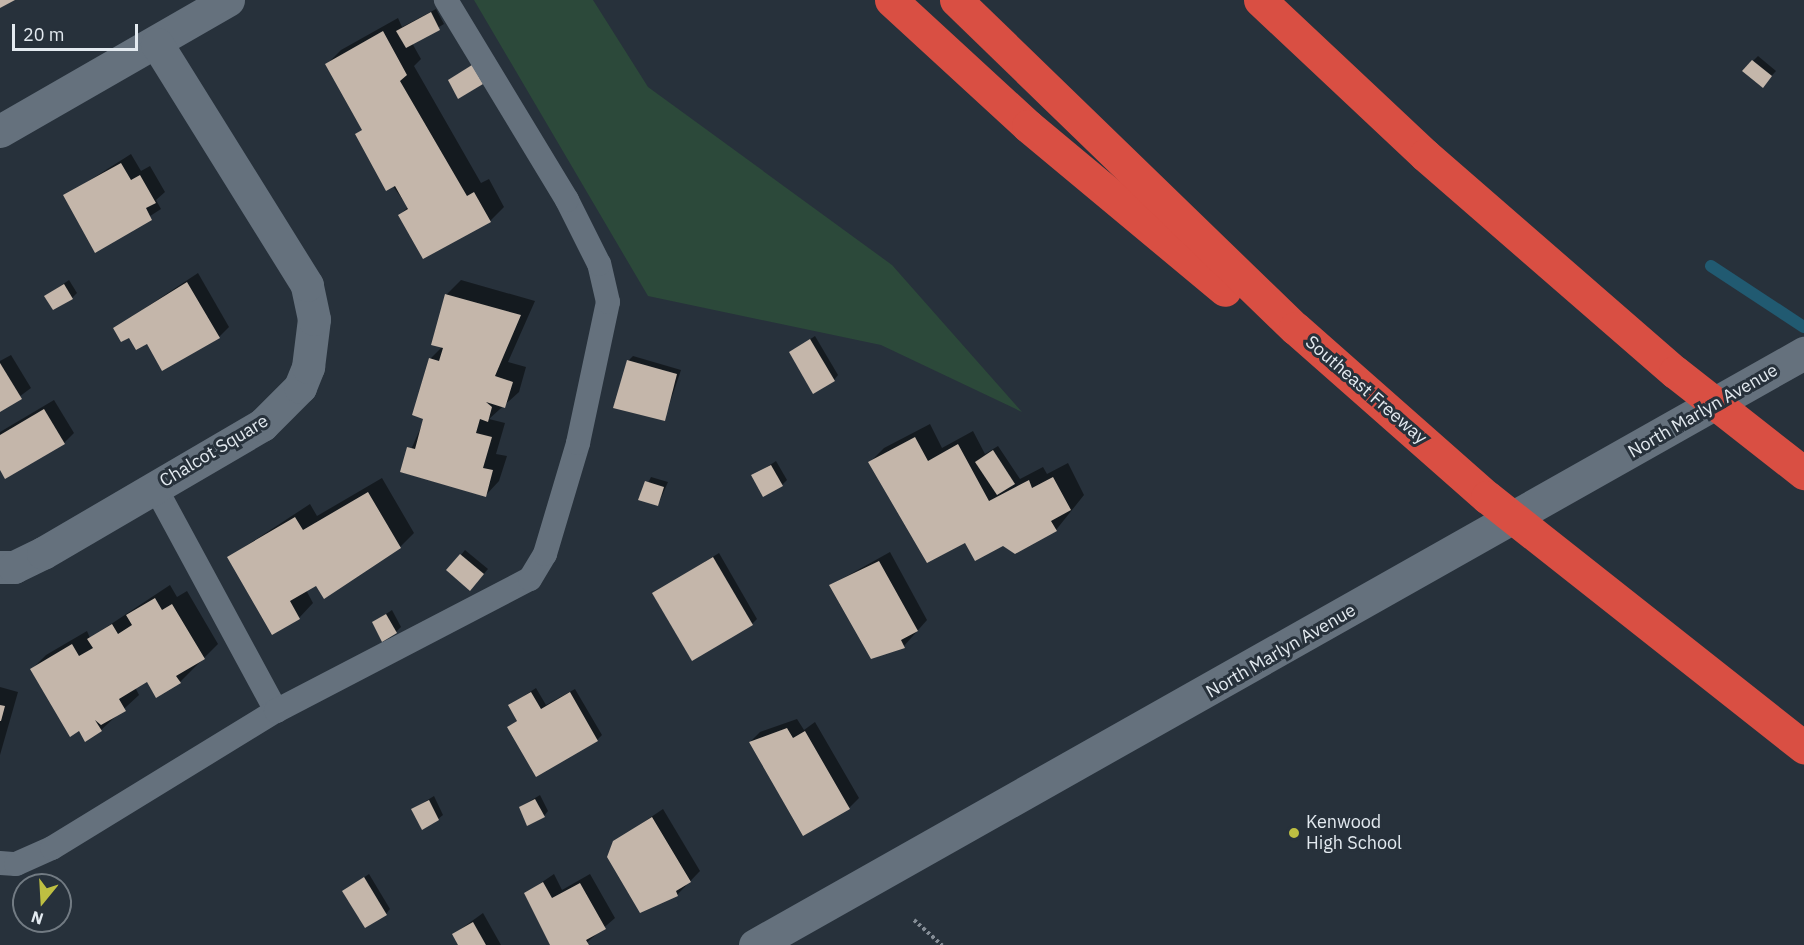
<!DOCTYPE html>
<html>
<head>
<meta charset="utf-8">
<style>
	body { margin:0 }
	#map { position:relative; width:1804px; height:945px; overflow:hidden; background:#27313b; font-family:"IBM Plex Sans",sans-serif }
	div>[style] { position:absolute }
	.green>* { inset:0; background:#2c493a }
	.shadow>* { inset:0; background:#0007 }
	.stream>* { height:12px; margin:-6px; padding:0 6px; transform-origin:6px; border-radius:6px; background:#215a71 }
	.building>* { inset:0; background:#c4b6aa }
	.path>* { height:4px; margin-top:-2px; transform-origin:0; background:repeating-linear-gradient(90deg,#848c95 0 3px,transparent 0 6px) }
	.lane>* { height:24px; margin:-12px; padding:0 12px; transform-origin:12px; border-radius:12px; background:#65717d }
	.street>* { height:33px; margin:-16.5px; padding:0 16.5px; transform-origin:16.5px; border-radius:16.5px; background:#65717d }
	.secondary>* { height:33px; margin:-16.5px; padding:0 16.5px; transform-origin:16.5px; border-radius:16.5px; background:#65717d }
	.highway>* { height:33px; margin:-16.5px; padding:0 16.5px; transform-origin:16.5px; border-radius:16.5px; background:#d94f43 }
	.dots>* { width:16px; height:16px; translate:-50% -50%; box-sizing:border-box; border:3px solid #27313b; border-radius:50% }
	span { translate:-50% -50%; white-space:nowrap; text-align:center; line-height:1.15; -webkit-text-stroke:6px #27313b; paint-order:stroke }
	.street-label { font-size:18px; color:#e3eaf0 }
	.poi-label { font-size:18px; color:#e3eaf0 }
	.left { translate:0 -50%; text-align:left }
	.north { position:absolute; left:12px; top:873px; width:60px; height:60px; box-sizing:border-box; background:#27313b; border:2px solid #727b83; border-radius:50%; rotate:198deg; font-size:16px; font-weight:700; line-height:24px; text-align:center; color:#e3eaf0 }
	.north::after { content:''; display:block; margin:auto; width:21px; height:27px; background:#bebf42; clip-path:polygon(50% 0,100% 100%,50% 72%,0 100%) }
	.scale { position:absolute; left:12px; top:24px; width:126px; height:27px; box-sizing:border-box; border:3px solid #e3eaf0; border-top:0; padding-left:8px; font-size:18px; line-height:21px; white-space:nowrap; color:#e3eaf0; -webkit-text-stroke:4px #27313b; paint-order:stroke }
</style>
</head>
<body>
<div id="map">
	<div class="green">
		<i style="clip-path:polygon(474px 0,593px 0,648px 87px,892px 265px,1022px 412px,881px 345px,648px 296px)"></i>
	</div>
	<div class="shadow">
		<i style="clip-path:polygon(436px 9px,444px 24px,412px 43px,421px 59px,414px 66px,481px 183px,489px 179px,504px 207px,490px 221px,400px 215px,408px 207px,356px 135px,363px 129px,327px 64px,341px 50px,398px 18px,402px 27px)"></i>
		<i style="clip-path:polygon(1758px 56px,1776px 71px,1767px 81px,1753px 61px)"></i>
		<i style="clip-path:polygon(131px 154px,141px 171px,150px 166px,165px 192px,156px 200px,161px 209px,96px 251px,65px 196px)"></i>
		<i style="clip-path:polygon(198px 273px,229px 327px,219px 337px,147px 342px,115px 328px)"></i>
		<i style="clip-path:polygon(69px 280px,77px 293px,72px 298px,46px 296px)"></i>
		<i style="clip-path:polygon(461px 280px,535px 301px,508px 362px,526px 367px,519px 392px,489px 419px,505px 423px,496px 454px,507px 456px,499px 481px,485px 496px,401px 472px,425px 418px,430px 359px,442px 347px,446px 295px)"></i>
		<i style="clip-path:polygon(815px 336px,838px 375px,834px 380px,791px 352px)"></i>
		<i style="clip-path:polygon(11px 355px,31px 388px,0 411px,0 361px)"></i>
		<i style="clip-path:polygon(633px 356px,681px 370px,664px 420px,628px 361px)"></i>
		<i style="clip-path:polygon(54px 400px,74px 433px,64px 443px,0 467px,0 432px)"></i>
		<i style="clip-path:polygon(930px 424px,942px 448px,973px 431px,985px 454px,998px 446px,1020px 479px,1043px 467px,1047px 474px,1068px 463px,1084px 495px,1056px 530px,1003px 544px,966px 541px,870px 462px,884px 448px)"></i>
		<i style="clip-path:polygon(776px 461px,787px 480px,782px 485px,753px 476px)"></i>
		<i style="clip-path:polygon(651px 477px,668px 482px,658px 505px,640px 499px)"></i>
		<i style="clip-path:polygon(382px 478px,414px 533px,400px 547px,306px 590px,313px 603px,299px 618px,229px 557px,310px 504px,317px 516px)"></i>
		<i style="clip-path:polygon(465px 550px,488px 569px,475px 584px,461px 555px)"></i>
		<i style="clip-path:polygon(890px 552px,927px 620px,904px 646px,831px 585px)"></i>
		<i style="clip-path:polygon(719px 553px,757px 619px,752px 624px,654px 593px)"></i>
		<i style="clip-path:polygon(170px 585px,177px 597px,187px 591px,218px 644px,180px 682px,147px 680px,135px 687px,139px 695px,101px 730px,32px 669px,46px 655px,87px 631px,90px 638px)"></i>
		<i style="clip-path:polygon(392px 610px,401px 627px,396px 632px,374px 622px)"></i>
		<i style="clip-path:polygon(0 687px,18px 692px,0 755px)"></i>
		<i style="clip-path:polygon(536px 688px,546px 705px,575px 689px,602px 735px,597px 740px,514px 723px,518px 720px,510px 705px)"></i>
		<i style="clip-path:polygon(797px 719px,804px 730px,815px 722px,859px 798px,849px 808px,750px 742px,760px 732px)"></i>
		<i style="clip-path:polygon(540px 795px,548px 811px,544px 816px,520px 807px)"></i>
		<i style="clip-path:polygon(434px 796px,443px 815px,438px 819px,413px 809px)"></i>
		<i style="clip-path:polygon(663px 809px,700px 871px,677px 895px,614px 842px)"></i>
		<i style="clip-path:polygon(369px 874px,390px 909px,386px 914px,344px 891px)"></i>
		<i style="clip-path:polygon(554px 874px,562px 890px,590px 874px,615px 918px,584px 945px,552px 945px,526px 893px)"></i>
		<i style="clip-path:polygon(483px 913px,501px 945px,460px 945px,454px 934px)"></i>
	</div>
	<div class="stream">
		<i style="left:1711px;top:266px;width:111px;rotate:33.3deg"></i>
	</div>
	<div class="building">
		<i style="clip-path:polygon(0 0,15px 0,0 8px)"></i>
		<i style="clip-path:polygon(431px 12px,440px 30px,406px 48px,396px 31px)"></i>
		<i style="clip-path:polygon(383px 31px,407px 75px,400px 81px,467px 196px,474px 192px,491px 222px,423px 259px,398px 215px,408px 209px,395px 186px,386px 191px,355px 134px,362px 130px,325px 64px)"></i>
		<i style="clip-path:polygon(1752px 60px,1772px 76px,1763px 88px,1742px 71px)"></i>
		<i style="clip-path:polygon(472px 65px,483px 84px,458px 99px,448px 80px)"></i>
		<i style="clip-path:polygon(121px 163px,131px 180px,140px 175px,156px 203px,146px 208px,152px 220px,95px 253px,63px 195px)"></i>
		<i style="clip-path:polygon(187px 282px,220px 338px,162px 371px,147px 344px,136px 350px,129px 338px,121px 342px,113px 328px)"></i>
		<i style="clip-path:polygon(64px 284px,73px 299px,53px 310px,44px 296px)"></i>
		<i style="clip-path:polygon(445px 294px,521px 315px,495px 376px,513px 382px,505px 408px,486px 402px,492px 407px,488px 422px,480px 419px,476px 433px,492px 437px,483px 468px,493px 470px,486px 497px,400px 472px,407px 447px,415px 449px,423px 419px,412px 415px,429px 358px,439px 361px,443px 348px,431px 345px)"></i>
		<i style="clip-path:polygon(810px 339px,835px 381px,813px 394px,789px 352px)"></i>
		<i style="clip-path:polygon(627px 360px,677px 374px,665px 421px,613px 408px)"></i>
		<i style="clip-path:polygon(0 363px,22px 399px,0 412px)"></i>
		<i style="clip-path:polygon(44px 409px,65px 444px,5px 479px,0 470px,0 435px)"></i>
		<i style="clip-path:polygon(915px 437px,928px 461px,958px 444px,989px 501px,1029px 480px,1032px 488px,1053px 477px,1071px 510px,1051px 521px,1057px 531px,1015px 554px,1003px 546px,975px 561px,965px 543px,927px 563px,868px 462px)"></i>
		<i style="clip-path:polygon(993px 450px,1015px 484px,997px 495px,975px 462px)"></i>
		<i style="clip-path:polygon(771px 465px,783px 486px,763px 497px,751px 475px)"></i>
		<i style="clip-path:polygon(645px 481px,664px 487px,658px 506px,638px 500px)"></i>
		<i style="clip-path:polygon(368px 492px,401px 548px,324px 599px,316px 586px,290px 601px,300px 619px,272px 635px,227px 557px,295px 517px,303px 530px)"></i>
		<i style="clip-path:polygon(460px 554px,484px 574px,470px 591px,446px 570px)"></i>
		<i style="clip-path:polygon(713px 557px,753px 625px,692px 661px,652px 593px)"></i>
		<i style="clip-path:polygon(879px 561px,918px 631px,901px 640px,905px 648px,871px 659px,829px 585px)"></i>
		<i style="clip-path:polygon(155px 598px,162px 610px,172px 604px,205px 659px,176px 676px,181px 683px,156px 698px,147px 682px,119px 699px,126px 711px,101px 725px,95px 720px,102px 731px,85px 742px,79px 731px,70px 737px,30px 669px,72px 644px,79px 656px,93px 648px,87px 639px,112px 624px,118px 634px,132px 625px,126px 615px)"></i>
		<i style="clip-path:polygon(386px 614px,397px 633px,382px 642px,372px 622px)"></i>
		<i style="clip-path:polygon(531px 692px,541px 709px,570px 692px,598px 741px,536px 777px,507px 727px,517px 721px,508px 705px)"></i>
		<i style="clip-path:polygon(0 705px,5px 706px,1px 721px,0 721px)"></i>
		<i style="clip-path:polygon(787px 728px,793px 738px,805px 731px,850px 809px,803px 836px,749px 742px)"></i>
		<i style="clip-path:polygon(535px 799px,545px 817px,527px 826px,519px 807px)"></i>
		<i style="clip-path:polygon(429px 800px,439px 820px,422px 830px,411px 809px)"></i>
		<i style="clip-path:polygon(652px 817px,691px 882px,676px 891px,678px 896px,640px 913px,607px 857px,613px 841px)"></i>
		<i style="clip-path:polygon(364px 877px,387px 915px,365px 928px,342px 891px)"></i>
		<i style="clip-path:polygon(543px 882px,552px 898px,580px 883px,606px 929px,586px 940px,589px 945px,550px 945px,524px 893px)"></i>
		<i style="clip-path:polygon(473px 922px,486px 945px,458px 945px,452px 934px)"></i>
	</div>
	<div class="path">
		<i style="left:914px;top:920px;width:38px;rotate:42deg"></i>
	</div>
	<div class="lane">
		<i style="left:155px;top:487px;width:255px;rotate:61.6deg"></i>
		<i style="left:0;top:863px;width:16px;rotate:4deg"></i>
		<i style="left:16px;top:864px;width:39px;rotate:-24deg"></i>
		<i style="left:52px;top:848px;width:263px;rotate:-31.5deg"></i>
		<i style="left:276px;top:711px;width:286px;rotate:-27.5deg"></i>
		<i style="left:530px;top:579px;width:29px;rotate:-59deg"></i>
		<i style="left:545px;top:554px;width:116px;rotate:-73.4deg"></i>
		<i style="left:578px;top:443px;width:144px;rotate:-78deg"></i>
		<i style="left:608px;top:302px;width:39px;rotate:-103deg"></i>
		<i style="left:599px;top:264px;width:72px;rotate:-116.6deg"></i>
		<i style="left:567px;top:200px;width:234px;rotate:-121.2deg"></i>
	</div>
	<div class="street">
		<i style="left:0;top:131px;width:263px;rotate:-29.9deg"></i>
		<i style="left:0;top:567px;width:14px"></i>
		<i style="left:14px;top:567px;width:32px;rotate:-26deg"></i>
		<i style="left:43px;top:553px;width:254px;rotate:-30.3deg"></i>
		<i style="left:262px;top:425px;width:54px;rotate:-45deg"></i>
		<i style="left:300px;top:387px;width:22px;rotate:-68deg"></i>
		<i style="left:308px;top:367px;width:48px;rotate:-82.9deg"></i>
		<i style="left:314px;top:319px;width:35px;rotate:-102deg"></i>
		<i style="left:307px;top:285px;width:284px;rotate:-121.9deg"></i>
	</div>
	<div class="secondary">
		<i style="left:755px;top:945px;width:1205px;rotate:-29.44deg"></i>
	</div>
	<div class="highway">
		<i style="left:891px;top:0;width:186px;rotate:42.6deg"></i>
		<i style="left:1028px;top:126px;width:256px;rotate:39.8deg"></i>
		<i style="left:956px;top:0;width:472px;rotate:44.1deg"></i>
		<i style="left:1295px;top:328px;width:256px;rotate:41.4deg"></i>
		<i style="left:1487px;top:497px;width:404px;rotate:38.3deg"></i>
		<i style="left:1260px;top:0;width:226px;rotate:43.2deg"></i>
		<i style="left:1425px;top:155px;width:331px;rotate:41deg"></i>
		<i style="left:1675px;top:372px;width:164px;rotate:38.1deg"></i>
	</div>
	<div class="dots">
		<i style="left:1294px;top:833px;background:#bebf42"></i>
	</div>
	<div class="street-label">
		<span style="left:1366px;top:390px;rotate:41deg">Southeast Freeway</span>
		<span style="left:1703px;top:411px;rotate:-30deg">North Marlyn Avenue</span>
		<span style="left:214px;top:451px;rotate:-31deg">Chalcot Square</span>
		<span style="left:1281px;top:651px;rotate:-30deg">North Marlyn Avenue</span>
	</div>
	<div class="poi-label">
		<span class="left" style="left:1306px;top:833px">Kenwood<br>High School</span>
	</div>
	<div class="north">N</div>
	<div class="scale">20 m</div>
</div>
</body>
</html>
